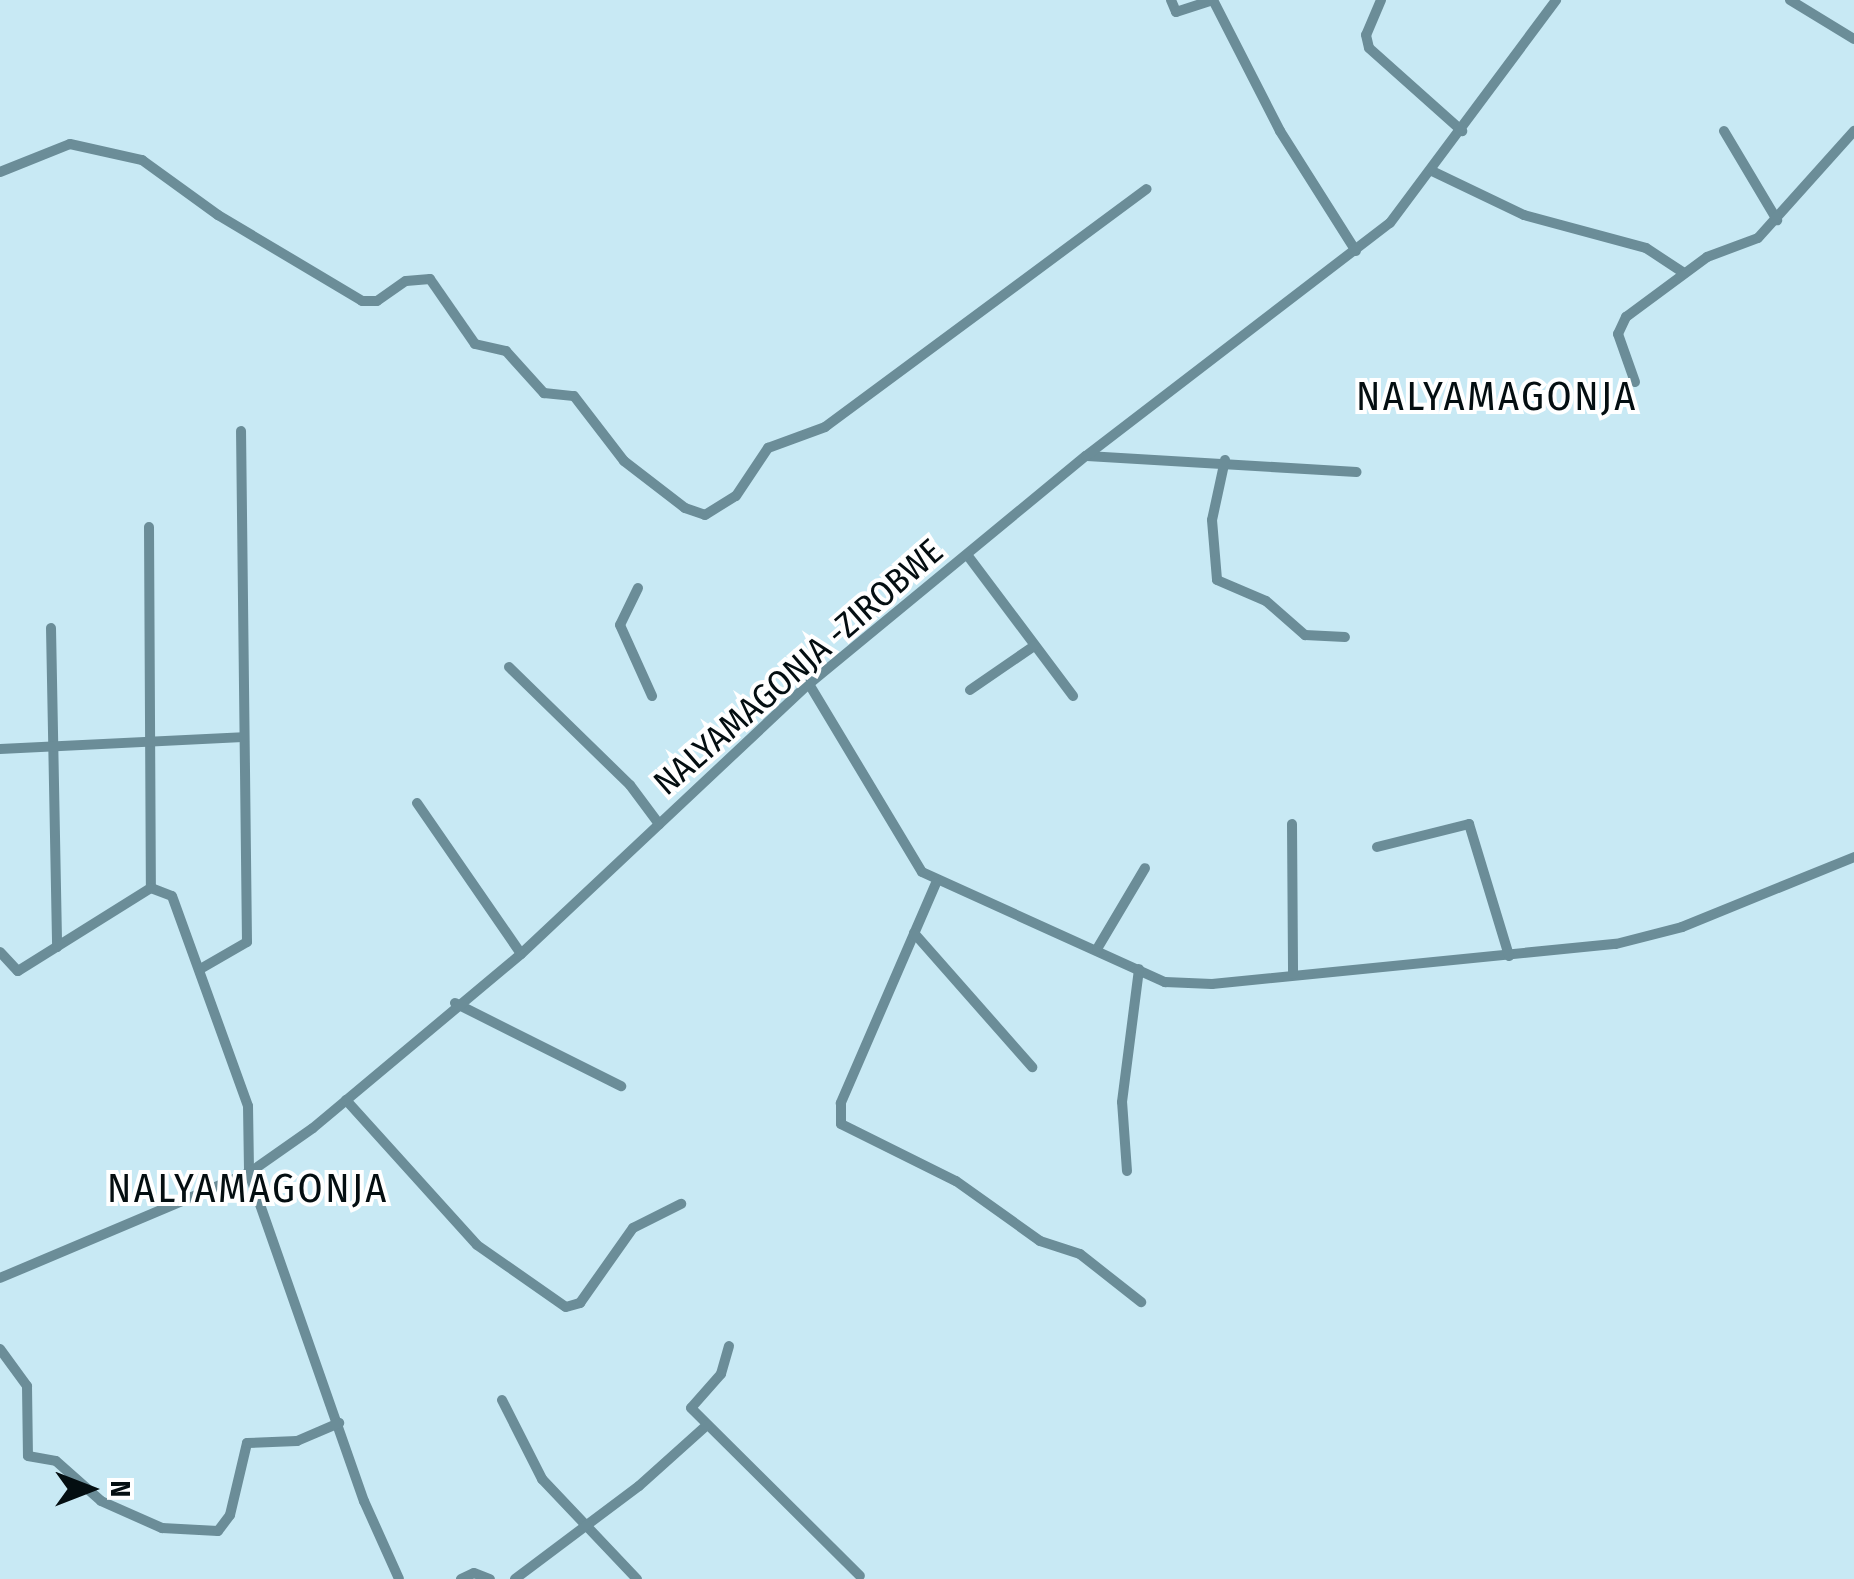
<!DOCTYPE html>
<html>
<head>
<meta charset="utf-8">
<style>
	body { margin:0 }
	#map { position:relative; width:1854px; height:1579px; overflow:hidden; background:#c8e9f4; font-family:"Fira Sans Condensed",sans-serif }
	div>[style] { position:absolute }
	.minor>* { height:10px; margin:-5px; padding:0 5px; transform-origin:5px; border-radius:5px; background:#6b8d98 }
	span { translate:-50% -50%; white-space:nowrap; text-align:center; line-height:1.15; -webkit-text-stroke:8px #fff; paint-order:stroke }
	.street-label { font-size:35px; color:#040e11 }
	.quarter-label { font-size:40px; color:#040e11; letter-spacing:2.5px }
	.north { position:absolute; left:40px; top:1439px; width:100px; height:100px; -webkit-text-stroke:8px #fff; paint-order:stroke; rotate:90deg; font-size:28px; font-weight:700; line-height:40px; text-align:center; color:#040e11 }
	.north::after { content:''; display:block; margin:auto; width:35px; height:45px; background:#040e11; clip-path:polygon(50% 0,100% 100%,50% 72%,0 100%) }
</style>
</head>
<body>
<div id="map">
	<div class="minor">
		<i style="left:1171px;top:0;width:13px;rotate:67deg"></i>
		<i style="left:1176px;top:12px;width:39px;rotate:-18deg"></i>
		<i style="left:1213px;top:0;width:147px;rotate:62.9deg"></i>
		<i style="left:1280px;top:131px;width:142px;rotate:57.7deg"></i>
		<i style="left:1381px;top:0;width:38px;rotate:113deg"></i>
		<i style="left:1366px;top:35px;width:13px;rotate:77deg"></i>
		<i style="left:1369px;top:48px;width:125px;rotate:41.7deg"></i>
		<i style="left:1790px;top:0;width:75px;rotate:31.4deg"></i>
		<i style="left:1724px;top:131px;width:104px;rotate:59.2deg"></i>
		<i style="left:1432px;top:171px;width:102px;rotate:25.6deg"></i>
		<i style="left:1524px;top:215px;width:126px;rotate:15.1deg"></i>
		<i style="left:1646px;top:248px;width:45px;rotate:33.3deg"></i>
		<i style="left:0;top:172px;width:75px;rotate:-21.8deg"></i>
		<i style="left:70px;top:144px;width:74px;rotate:12.5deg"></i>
		<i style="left:142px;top:160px;width:94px;rotate:35.9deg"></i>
		<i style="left:218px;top:215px;width:168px;rotate:30.8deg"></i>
		<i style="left:362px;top:301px;width:15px"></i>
		<i style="left:377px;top:301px;width:35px;rotate:-35deg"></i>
		<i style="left:406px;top:281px;width:24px;rotate:-5deg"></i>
		<i style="left:430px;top:279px;width:79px;rotate:55.3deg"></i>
		<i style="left:475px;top:344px;width:32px;rotate:13deg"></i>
		<i style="left:506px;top:351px;width:57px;rotate:47.9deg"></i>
		<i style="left:544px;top:393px;width:30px;rotate:6deg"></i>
		<i style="left:574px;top:396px;width:82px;rotate:52.4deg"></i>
		<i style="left:624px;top:461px;width:77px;rotate:37.6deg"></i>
		<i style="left:685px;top:508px;width:21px;rotate:19deg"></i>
		<i style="left:705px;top:515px;width:36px;rotate:-32deg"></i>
		<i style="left:736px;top:496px;width:58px;rotate:-56.3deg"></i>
		<i style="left:768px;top:448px;width:61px;rotate:-20.2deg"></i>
		<i style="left:825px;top:427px;width:400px;rotate:-36.5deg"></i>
		<i style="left:1635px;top:382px;width:51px;rotate:-109.5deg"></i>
		<i style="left:1618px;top:334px;width:19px;rotate:-65deg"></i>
		<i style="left:1626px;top:317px;width:101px;rotate:-36.5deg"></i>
		<i style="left:1707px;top:257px;width:54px;rotate:-20.4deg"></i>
		<i style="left:1758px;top:238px;width:144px;rotate:-48.1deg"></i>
		<i style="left:1087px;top:456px;width:270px;rotate:3.4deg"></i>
		<i style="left:1225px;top:460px;width:61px;rotate:102.2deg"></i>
		<i style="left:1212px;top:520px;width:60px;rotate:85.2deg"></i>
		<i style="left:1217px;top:580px;width:53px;rotate:23.2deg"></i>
		<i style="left:1266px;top:601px;width:52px;rotate:41.1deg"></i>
		<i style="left:1305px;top:635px;width:40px;rotate:2.9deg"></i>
		<i style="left:149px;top:527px;width:361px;rotate:89.7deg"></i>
		<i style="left:968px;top:556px;width:175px;rotate:53.1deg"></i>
		<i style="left:638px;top:588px;width:41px;rotate:115.9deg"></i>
		<i style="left:620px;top:625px;width:78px;rotate:65.7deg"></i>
		<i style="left:51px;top:628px;width:319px;rotate:88.9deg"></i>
		<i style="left:509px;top:667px;width:169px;rotate:44.3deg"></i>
		<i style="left:630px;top:785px;width:49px;rotate:53.4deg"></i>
		<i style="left:809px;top:684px;width:219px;rotate:59deg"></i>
		<i style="left:922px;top:872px;width:267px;rotate:24.4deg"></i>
		<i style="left:1165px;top:982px;width:47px;rotate:2.4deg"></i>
		<i style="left:1212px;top:984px;width:406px;rotate:-5.7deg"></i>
		<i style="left:1616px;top:944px;width:68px;rotate:-14.4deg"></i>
		<i style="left:1682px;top:927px;width:186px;rotate:-22.1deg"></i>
		<i style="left:970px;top:690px;width:78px;rotate:-34.5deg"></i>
		<i style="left:0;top:749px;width:243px;rotate:-2.8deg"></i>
		<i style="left:417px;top:803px;width:183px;rotate:55.4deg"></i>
		<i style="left:1292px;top:824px;width:150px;rotate:89.6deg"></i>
		<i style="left:1377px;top:847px;width:95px;rotate:-14deg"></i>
		<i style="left:1469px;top:824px;width:138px;rotate:73.1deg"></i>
		<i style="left:936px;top:883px;width:240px;rotate:113.4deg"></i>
		<i style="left:841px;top:1103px;width:21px;rotate:90deg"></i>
		<i style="left:841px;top:1124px;width:128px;rotate:26.4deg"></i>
		<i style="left:956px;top:1181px;width:103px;rotate:35.5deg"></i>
		<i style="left:1040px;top:1241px;width:42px;rotate:18deg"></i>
		<i style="left:1080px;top:1254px;width:78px;rotate:38.2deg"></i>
		<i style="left:914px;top:933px;width:179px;rotate:48.6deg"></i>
		<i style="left:1097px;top:949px;width:94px;rotate:-59.3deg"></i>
		<i style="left:0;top:952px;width:26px;rotate:47deg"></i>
		<i style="left:18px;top:971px;width:157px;rotate:-32deg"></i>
		<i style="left:151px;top:888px;width:22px;rotate:21deg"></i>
		<i style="left:172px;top:896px;width:223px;rotate:70.1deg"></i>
		<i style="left:248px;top:1106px;width:67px;rotate:89.1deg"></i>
		<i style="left:249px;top:1173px;width:348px;rotate:70.7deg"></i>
		<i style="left:364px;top:1501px;width:85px;rotate:65.8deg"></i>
		<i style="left:202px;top:968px;width:52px;rotate:-30deg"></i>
		<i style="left:247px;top:942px;width:511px;rotate:-90.67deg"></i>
		<i style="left:455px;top:1003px;width:186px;rotate:26.6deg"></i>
		<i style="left:346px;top:1100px;width:195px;rotate:47.9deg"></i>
		<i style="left:477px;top:1245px;width:108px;rotate:34.9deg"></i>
		<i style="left:566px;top:1307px;width:15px;rotate:-16deg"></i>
		<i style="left:580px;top:1303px;width:92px;rotate:-54.8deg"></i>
		<i style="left:633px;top:1228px;width:54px;rotate:-26.6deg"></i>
		<i style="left:1127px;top:1171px;width:69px;rotate:-94.1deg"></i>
		<i style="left:1122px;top:1102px;width:134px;rotate:-82.7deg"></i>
		<i style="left:0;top:1278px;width:270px;rotate:-22.9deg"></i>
		<i style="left:249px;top:1173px;width:78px;rotate:-35.1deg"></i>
		<i style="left:313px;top:1128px;width:271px;rotate:-39.9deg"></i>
		<i style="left:521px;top:954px;width:395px;rotate:-43.2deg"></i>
		<i style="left:809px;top:684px;width:359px;rotate:-39.5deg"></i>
		<i style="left:1086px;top:456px;width:383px;rotate:-37.5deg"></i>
		<i style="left:1390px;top:223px;width:278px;rotate:-53.3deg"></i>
		<i style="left:729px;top:1346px;width:29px;rotate:106deg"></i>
		<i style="left:721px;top:1374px;width:45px;rotate:131.4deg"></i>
		<i style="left:691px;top:1408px;width:238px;rotate:44.8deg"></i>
		<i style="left:0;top:1349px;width:46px;rotate:53.9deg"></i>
		<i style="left:27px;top:1386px;width:70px;rotate:89.2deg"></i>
		<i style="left:28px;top:1456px;width:28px;rotate:10deg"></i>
		<i style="left:56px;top:1461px;width:60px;rotate:41.6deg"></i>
		<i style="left:101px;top:1501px;width:67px;rotate:23.9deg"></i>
		<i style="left:162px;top:1528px;width:56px;rotate:3.1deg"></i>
		<i style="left:218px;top:1531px;width:20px;rotate:-53deg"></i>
		<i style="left:230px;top:1515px;width:74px;rotate:-76.7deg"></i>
		<i style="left:247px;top:1443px;width:50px;rotate:-2.3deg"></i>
		<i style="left:297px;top:1441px;width:46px;rotate:-23.2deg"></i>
		<i style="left:502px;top:1400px;width:89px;rotate:63.1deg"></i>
		<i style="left:542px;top:1479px;width:138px;rotate:46.5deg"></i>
		<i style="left:461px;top:1579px;width:14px;rotate:-25deg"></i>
		<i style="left:474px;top:1573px;width:17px;rotate:21deg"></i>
		<i style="left:515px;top:1579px;width:155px;rotate:-36.9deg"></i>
		<i style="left:639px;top:1486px;width:91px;rotate:-41.9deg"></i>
	</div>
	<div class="street-label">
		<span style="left:798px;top:667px;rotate:-41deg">NALYAMAGONJA -ZIROBWE</span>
	</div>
	<div class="quarter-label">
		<span style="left:1497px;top:397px">NALYAMAGONJA</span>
		<span style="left:248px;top:1189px">NALYAMAGONJA</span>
	</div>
	<div class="north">N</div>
</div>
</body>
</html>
